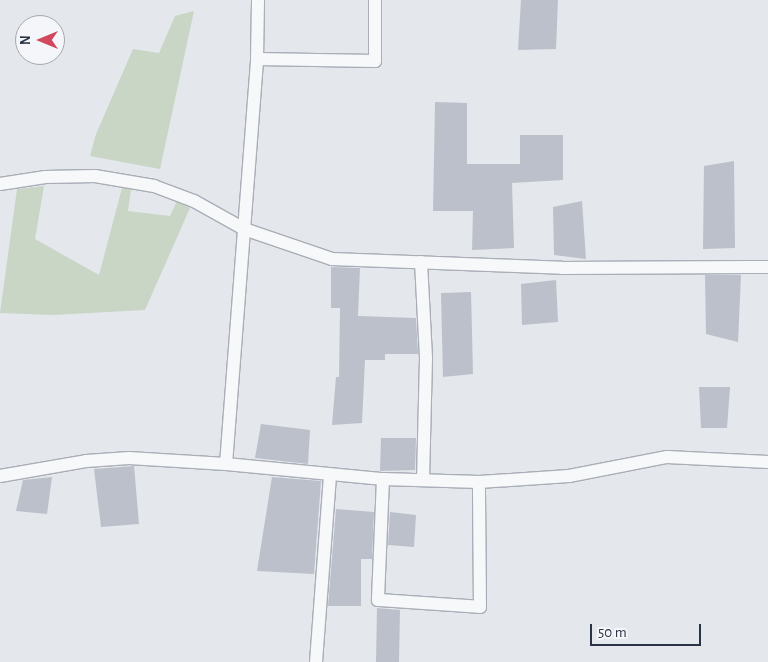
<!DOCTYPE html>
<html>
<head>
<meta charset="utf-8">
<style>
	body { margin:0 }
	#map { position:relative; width:768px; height:662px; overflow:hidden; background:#e4e7ec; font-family:"Alegreya Sans",sans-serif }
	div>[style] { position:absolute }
	.green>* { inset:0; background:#c9d6c5 }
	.building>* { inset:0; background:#bbc0ca }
	.roads { filter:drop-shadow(1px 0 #a9aeb7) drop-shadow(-1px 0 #a9aeb7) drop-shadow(0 1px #a9aeb7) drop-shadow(0 -1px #a9aeb7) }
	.minor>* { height:12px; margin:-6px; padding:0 6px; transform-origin:6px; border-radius:6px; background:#f7f8fa }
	span { translate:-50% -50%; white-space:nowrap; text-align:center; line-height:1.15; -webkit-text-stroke:4px #f4f6f9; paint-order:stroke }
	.north { position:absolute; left:15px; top:15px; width:50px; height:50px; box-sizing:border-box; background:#f4f6f9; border:1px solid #a4a8b1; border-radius:50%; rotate:270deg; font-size:14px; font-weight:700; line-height:20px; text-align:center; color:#2b3445 }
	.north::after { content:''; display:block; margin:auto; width:18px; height:22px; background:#d1495b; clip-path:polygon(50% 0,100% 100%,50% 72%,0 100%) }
	.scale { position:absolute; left:590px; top:624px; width:111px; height:22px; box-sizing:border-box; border:2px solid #2b3445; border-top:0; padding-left:6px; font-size:15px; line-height:18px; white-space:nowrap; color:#2b3445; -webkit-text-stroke:4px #f4f6f9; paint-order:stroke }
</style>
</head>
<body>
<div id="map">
	<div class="green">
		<i style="clip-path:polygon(194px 11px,160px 169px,90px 156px,96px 134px,133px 49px,159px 53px,175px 16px)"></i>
		<i style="clip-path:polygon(44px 186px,35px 239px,99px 275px,122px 188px,131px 189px,128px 211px,170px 216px,177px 201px,190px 208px,145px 310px,53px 315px,0 313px,17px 189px)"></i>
	</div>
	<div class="building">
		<i style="clip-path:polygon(521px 0,558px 0,556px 49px,518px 50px)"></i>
		<i style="clip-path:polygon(435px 102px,467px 103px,467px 164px,520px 164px,520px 135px,563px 135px,563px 180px,512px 183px,514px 248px,472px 250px,473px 211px,433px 211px)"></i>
		<i style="clip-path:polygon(734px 161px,735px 248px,703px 249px,704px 166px)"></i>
		<i style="clip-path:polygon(582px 201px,586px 259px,554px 255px,553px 207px)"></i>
		<i style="clip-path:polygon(331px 267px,360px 268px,358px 316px,416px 318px,418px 354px,385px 354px,385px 360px,365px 360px,362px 423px,332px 425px,336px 377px,339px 377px,340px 308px,331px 308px)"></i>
		<i style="clip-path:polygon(705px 275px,741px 275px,738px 342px,706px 334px)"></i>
		<i style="clip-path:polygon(556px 280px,558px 322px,522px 325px,521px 284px)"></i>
		<i style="clip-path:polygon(471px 292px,473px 374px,443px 377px,441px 293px)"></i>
		<i style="clip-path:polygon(699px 387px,730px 387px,727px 428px,701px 428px)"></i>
		<i style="clip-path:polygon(261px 424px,310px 430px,308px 464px,255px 458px)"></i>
		<i style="clip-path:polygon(381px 438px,416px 438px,415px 470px,380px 471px)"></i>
		<i style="clip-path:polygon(134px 466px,139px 524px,101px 527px,94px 469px)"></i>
		<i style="clip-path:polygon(52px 477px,47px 514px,16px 511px,23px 480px)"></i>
		<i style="clip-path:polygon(272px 477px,321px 481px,314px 574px,257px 571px)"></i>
		<i style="clip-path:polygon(336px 509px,374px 512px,372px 559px,361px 559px,361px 606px,328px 606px)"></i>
		<i style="clip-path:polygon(390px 512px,416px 515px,414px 547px,388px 545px)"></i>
		<i style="clip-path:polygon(377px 608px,400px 610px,399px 662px,376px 662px)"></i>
	</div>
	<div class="roads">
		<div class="minor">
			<i style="left:257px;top:59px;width:118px;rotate:1deg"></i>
			<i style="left:375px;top:61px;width:61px;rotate:-90deg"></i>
			<i style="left:0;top:184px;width:46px;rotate:-8.8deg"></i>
			<i style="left:45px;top:177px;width:50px;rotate:-1.1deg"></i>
			<i style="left:95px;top:176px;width:60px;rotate:9.6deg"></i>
			<i style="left:154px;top:186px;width:43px;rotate:20.6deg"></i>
			<i style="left:194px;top:201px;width:57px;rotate:29.2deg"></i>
			<i style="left:244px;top:229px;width:93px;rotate:18.8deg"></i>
			<i style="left:332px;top:259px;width:230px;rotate:2.2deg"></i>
			<i style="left:562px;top:268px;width:206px;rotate:-0.3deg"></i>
			<i style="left:421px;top:262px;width:96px;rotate:87deg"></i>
			<i style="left:426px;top:358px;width:122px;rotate:91.4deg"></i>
			<i style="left:226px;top:464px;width:406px;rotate:-85.6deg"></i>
			<i style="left:257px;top:59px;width:59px;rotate:-89deg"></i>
			<i style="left:0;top:476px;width:87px;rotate:-9.9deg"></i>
			<i style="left:86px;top:461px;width:43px;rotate:-4deg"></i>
			<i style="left:129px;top:458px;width:97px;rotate:3.5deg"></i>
			<i style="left:226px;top:464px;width:158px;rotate:5.5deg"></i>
			<i style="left:383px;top:479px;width:96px;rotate:1.8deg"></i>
			<i style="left:479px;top:482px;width:90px;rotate:-3.8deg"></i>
			<i style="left:569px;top:476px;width:100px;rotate:-11deg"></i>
			<i style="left:667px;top:457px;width:101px;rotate:2.8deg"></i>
			<i style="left:383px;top:479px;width:121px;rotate:92.4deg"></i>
			<i style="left:378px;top:600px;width:102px;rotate:3.9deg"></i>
			<i style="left:480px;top:607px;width:125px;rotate:-90.5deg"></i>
			<i style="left:316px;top:662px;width:188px;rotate:-85.7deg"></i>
		</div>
	</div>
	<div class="north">N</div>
	<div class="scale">50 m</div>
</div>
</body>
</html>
